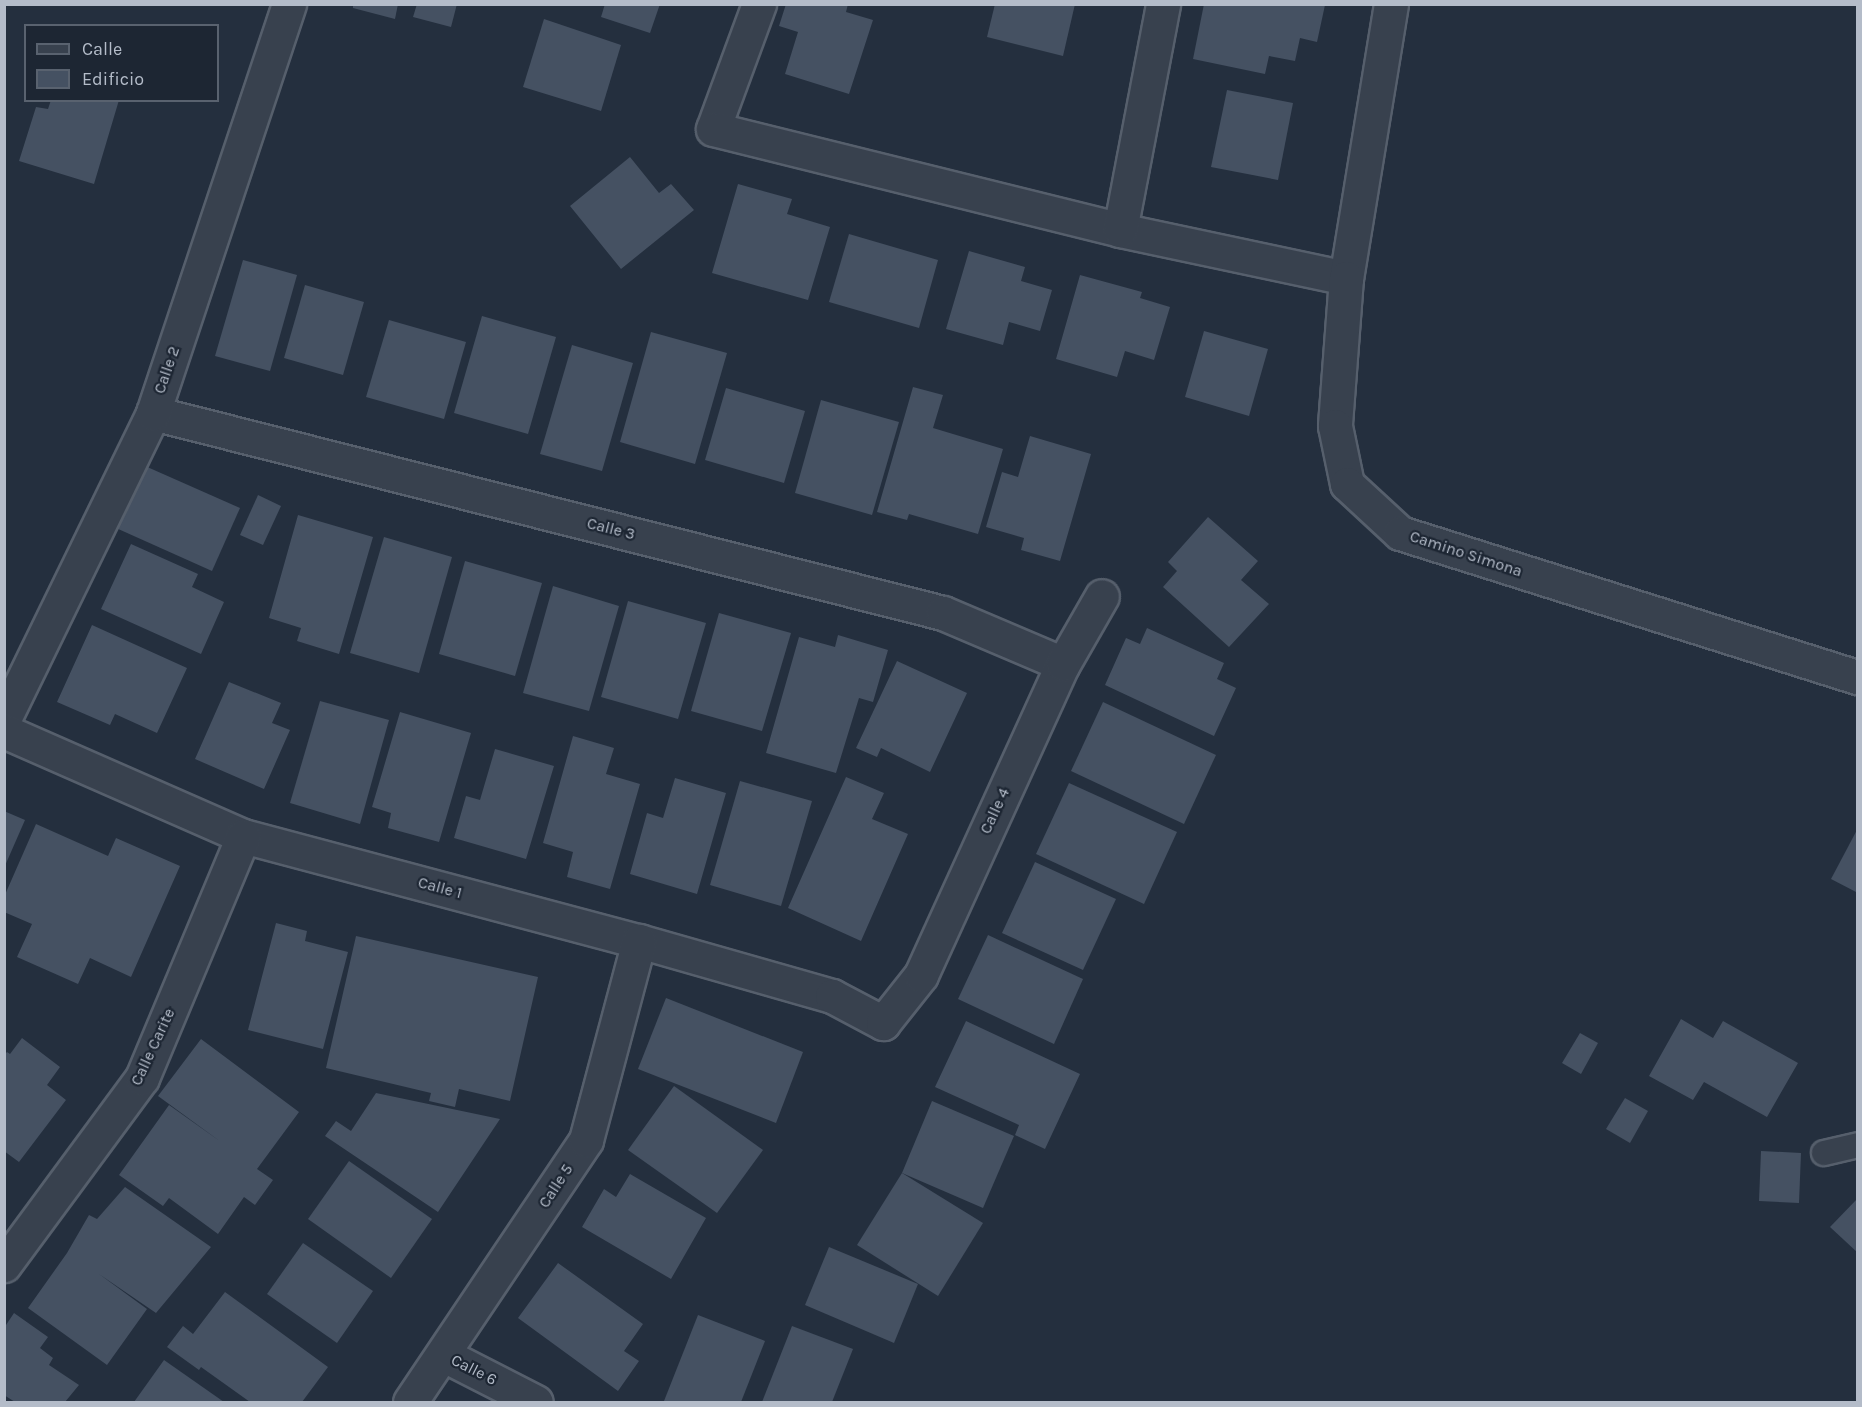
<!DOCTYPE html>
<html>
<head>
<meta charset="utf-8">
<style>
	body { margin:0 }
	#map { position:relative; width:1862px; height:1407px; overflow:hidden; background:#242f3e; font-family:Karla,sans-serif }
	div>[style] { position:absolute }
	.building>* { inset:0; background:#455162 }
	.roads { filter:drop-shadow(2px 0 #565f6c) drop-shadow(-2px 0 #565f6c) drop-shadow(0 2px #565f6c) drop-shadow(0 -2px #565f6c) }
	.lane>* { height:24px; margin:-12px; padding:0 12px; transform-origin:12px; border-radius:12px; background:#38414e }
	.street>* { height:33px; margin:-16.5px; padding:0 16.5px; transform-origin:16.5px; border-radius:16.5px; background:#38414e }
	span { translate:-50% -50%; white-space:nowrap; text-align:center; line-height:1.15; -webkit-text-stroke:4.5px #1d2633; paint-order:stroke }
	.street-label { font-size:16px; color:#b4bcc9 }
	.frame { position:absolute; inset:0; border:6px solid #b4bcc9; pointer-events:none }
	.legend { position:absolute; left:24px; top:24px; width:195px; height:78px; box-sizing:border-box; background:#1d2633; border:2px solid #59626f; margin:0; padding:8px 10px; list-style:none; font-size:18px; color:#b4bcc9 }
	.legend li { display:flex; align-items:center; gap:12px; height:30px }
	.legend b { width:30px; border:2px solid #59626f }
</style>
</head>
<body>
<div id="map">
	<div class="building">
		<i style="clip-path:polygon(353px 4px,398px 4px,395px 19px,353px 8px)"></i>
		<i style="clip-path:polygon(417px 4px,457px 4px,451px 27px,413px 17px)"></i>
		<i style="clip-path:polygon(605px 4px,660px 4px,650px 33px,601px 17px)"></i>
		<i style="clip-path:polygon(786px 4px,848px 4px,846px 12px,873px 20px,849px 94px,785px 74px,798px 32px,779px 26px)"></i>
		<i style="clip-path:polygon(995px 4px,1075px 4px,1063px 56px,987px 37px)"></i>
		<i style="clip-path:polygon(1204px 4px,1323px 4px,1325px 5px,1317px 42px,1300px 38px,1295px 61px,1269px 56px,1265px 74px,1193px 59px)"></i>
		<i style="clip-path:polygon(544px 19px,621px 45px,601px 111px,523px 87px)"></i>
		<i style="clip-path:polygon(1227px 90px,1293px 103px,1278px 180px,1211px 167px)"></i>
		<i style="clip-path:polygon(51px 100px,119px 100px,94px 184px,19px 161px,36px 107px,48px 109px)"></i>
		<i style="clip-path:polygon(630px 157px,659px 193px,671px 184px,694px 210px,621px 269px,570px 206px)"></i>
		<i style="clip-path:polygon(738px 184px,792px 199px,787px 214px,830px 227px,808px 300px,712px 273px)"></i>
		<i style="clip-path:polygon(849px 234px,938px 260px,919px 328px,829px 302px)"></i>
		<i style="clip-path:polygon(969px 251px,1025px 267px,1021px 281px,1052px 290px,1040px 331px,1009px 322px,1003px 345px,946px 329px)"></i>
		<i style="clip-path:polygon(243px 260px,297px 275px,270px 371px,215px 356px)"></i>
		<i style="clip-path:polygon(1080px 275px,1142px 292px,1140px 298px,1170px 307px,1154px 360px,1125px 351px,1117px 377px,1056px 359px)"></i>
		<i style="clip-path:polygon(305px 285px,364px 302px,343px 375px,284px 358px)"></i>
		<i style="clip-path:polygon(482px 316px,556px 337px,528px 434px,454px 413px)"></i>
		<i style="clip-path:polygon(389px 320px,466px 342px,444px 419px,366px 397px)"></i>
		<i style="clip-path:polygon(1204px 331px,1268px 349px,1249px 416px,1185px 397px)"></i>
		<i style="clip-path:polygon(651px 332px,727px 353px,695px 464px,620px 442px)"></i>
		<i style="clip-path:polygon(572px 345px,633px 363px,602px 471px,540px 454px)"></i>
		<i style="clip-path:polygon(913px 387px,943px 395px,933px 428px,1003px 449px,978px 534px,909px 514px,907px 520px,877px 512px)"></i>
		<i style="clip-path:polygon(726px 388px,805px 411px,784px 483px,705px 460px)"></i>
		<i style="clip-path:polygon(821px 400px,899px 422px,872px 515px,795px 493px)"></i>
		<i style="clip-path:polygon(1030px 436px,1091px 454px,1060px 561px,1021px 550px,1024px 538px,986px 527px,1002px 472px,1018px 477px)"></i>
		<i style="clip-path:polygon(145px 466px,240px 508px,212px 571px,116px 528px)"></i>
		<i style="clip-path:polygon(258px 495px,281px 506px,263px 545px,240px 535px)"></i>
		<i style="clip-path:polygon(298px 515px,373px 537px,339px 654px,297px 641px,301px 628px,269px 618px)"></i>
		<i style="clip-path:polygon(1208px 517px,1258px 561px,1241px 580px,1269px 604px,1229px 647px,1163px 587px,1177px 571px,1168px 562px)"></i>
		<i style="clip-path:polygon(384px 537px,452px 557px,419px 673px,350px 653px)"></i>
		<i style="clip-path:polygon(131px 544px,198px 574px,192px 587px,224px 602px,201px 654px,101px 609px)"></i>
		<i style="clip-path:polygon(465px 561px,542px 583px,515px 676px,439px 654px)"></i>
		<i style="clip-path:polygon(553px 586px,619px 606px,589px 711px,523px 693px)"></i>
		<i style="clip-path:polygon(628px 601px,706px 623px,678px 719px,601px 697px)"></i>
		<i style="clip-path:polygon(719px 613px,791px 633px,762px 731px,691px 711px)"></i>
		<i style="clip-path:polygon(92px 625px,187px 668px,157px 733px,115px 714px,110px 725px,57px 702px)"></i>
		<i style="clip-path:polygon(1147px 628px,1224px 663px,1217px 679px,1236px 688px,1214px 736px,1105px 685px,1126px 638px,1140px 644px)"></i>
		<i style="clip-path:polygon(838px 635px,888px 650px,873px 702px,859px 698px,836px 773px,766px 753px,799px 637px,835px 647px)"></i>
		<i style="clip-path:polygon(897px 661px,967px 693px,930px 772px,881px 748px,877px 757px,856px 748px)"></i>
		<i style="clip-path:polygon(229px 682px,281px 703px,272px 723px,290px 730px,264px 789px,195px 759px)"></i>
		<i style="clip-path:polygon(320px 701px,389px 720px,360px 824px,290px 803px)"></i>
		<i style="clip-path:polygon(1103px 702px,1216px 755px,1184px 824px,1071px 771px)"></i>
		<i style="clip-path:polygon(400px 712px,471px 733px,439px 842px,388px 828px,391px 813px,372px 807px)"></i>
		<i style="clip-path:polygon(573px 736px,614px 748px,606px 774px,640px 784px,610px 889px,567px 877px,573px 852px,543px 843px)"></i>
		<i style="clip-path:polygon(495px 749px,554px 766px,526px 859px,454px 838px,466px 796px,480px 800px)"></i>
		<i style="clip-path:polygon(846px 777px,884px 793px,872px 819px,908px 834px,861px 941px,788px 908px)"></i>
		<i style="clip-path:polygon(675px 778px,726px 793px,697px 894px,630px 874px,647px 813px,663px 818px)"></i>
		<i style="clip-path:polygon(740px 781px,812px 801px,781px 906px,710px 885px)"></i>
		<i style="clip-path:polygon(1069px 783px,1177px 832px,1144px 904px,1036px 854px)"></i>
		<i style="clip-path:polygon(4px 811px,25px 820px,4px 868px)"></i>
		<i style="clip-path:polygon(36px 824px,108px 856px,116px 838px,180px 866px,131px 977px,90px 958px,78px 984px,17px 957px,32px 924px,4px 912px,4px 897px)"></i>
		<i style="clip-path:polygon(1858px 828px,1858px 893px,1831px 879px)"></i>
		<i style="clip-path:polygon(1035px 862px,1116px 899px,1083px 970px,1002px 933px)"></i>
		<i style="clip-path:polygon(276px 923px,307px 931px,305px 941px,348px 952px,323px 1049px,248px 1030px)"></i>
		<i style="clip-path:polygon(988px 935px,1083px 979px,1054px 1044px,958px 999px)"></i>
		<i style="clip-path:polygon(356px 936px,538px 977px,510px 1101px,459px 1089px,455px 1107px,429px 1101px,431px 1093px,326px 1068px)"></i>
		<i style="clip-path:polygon(666px 998px,803px 1052px,776px 1123px,638px 1069px)"></i>
		<i style="clip-path:polygon(1681px 1019px,1713px 1038px,1723px 1021px,1798px 1063px,1767px 1117px,1704px 1082px,1693px 1100px,1649px 1076px)"></i>
		<i style="clip-path:polygon(966px 1021px,1080px 1074px,1045px 1149px,1015px 1135px,1019px 1125px,935px 1087px)"></i>
		<i style="clip-path:polygon(1580px 1033px,1598px 1043px,1581px 1074px,1562px 1063px)"></i>
		<i style="clip-path:polygon(22px 1038px,60px 1067px,47px 1085px,66px 1100px,19px 1162px,4px 1151px,4px 1055px,7px 1052px,10px 1054px)"></i>
		<i style="clip-path:polygon(201px 1039px,299px 1112px,257px 1169px,273px 1180px,255px 1205px,244px 1197px,218px 1234px,169px 1198px,163px 1206px,119px 1175px,169px 1105px,221px 1142px,158px 1096px)"></i>
		<i style="clip-path:polygon(674px 1086px,763px 1150px,717px 1213px,628px 1150px)"></i>
		<i style="clip-path:polygon(376px 1093px,500px 1119px,438px 1212px,325px 1136px,336px 1121px,351px 1131px)"></i>
		<i style="clip-path:polygon(1625px 1098px,1648px 1111px,1630px 1143px,1606px 1129px)"></i>
		<i style="clip-path:polygon(932px 1101px,1014px 1136px,983px 1208px,902px 1173px)"></i>
		<i style="clip-path:polygon(1761px 1151px,1801px 1153px,1799px 1203px,1759px 1201px)"></i>
		<i style="clip-path:polygon(349px 1161px,432px 1219px,391px 1278px,308px 1219px)"></i>
		<i style="clip-path:polygon(902px 1173px,983px 1223px,938px 1296px,857px 1245px)"></i>
		<i style="clip-path:polygon(630px 1174px,706px 1218px,671px 1279px,582px 1227px,604px 1189px,616px 1197px)"></i>
		<i style="clip-path:polygon(125px 1187px,211px 1247px,156px 1313px,99px 1274px,147px 1309px,107px 1365px,28px 1308px,67px 1253px,89px 1215px,97px 1219px)"></i>
		<i style="clip-path:polygon(1858px 1198px,1858px 1253px,1830px 1227px)"></i>
		<i style="clip-path:polygon(303px 1243px,373px 1291px,337px 1343px,267px 1294px)"></i>
		<i style="clip-path:polygon(829px 1247px,918px 1284px,894px 1343px,805px 1305px)"></i>
		<i style="clip-path:polygon(558px 1263px,643px 1324px,624px 1351px,639px 1361px,618px 1391px,518px 1318px)"></i>
		<i style="clip-path:polygon(225px 1292px,328px 1367px,302px 1402px,250px 1402px,201px 1367px,199px 1370px,167px 1347px,183px 1326px,193px 1334px)"></i>
		<i style="clip-path:polygon(14px 1313px,48px 1337px,40px 1348px,53px 1358px,49px 1365px,79px 1385px,65px 1402px,15px 1402px,4px 1395px,4px 1328px)"></i>
		<i style="clip-path:polygon(698px 1315px,765px 1341px,741px 1402px,664px 1401px)"></i>
		<i style="clip-path:polygon(792px 1326px,853px 1349px,832px 1402px,762px 1402px)"></i>
		<i style="clip-path:polygon(164px 1360px,224px 1402px,134px 1402px)"></i>
	</div>
	<div class="roads">
		<div class="lane">
			<i style="left:1824px;top:1153px;width:35px;rotate:-13deg"></i>
		</div>
		<div class="street">
			<i style="left:759px;top:4px;width:133px;rotate:110.2deg"></i>
			<i style="left:713px;top:129px;width:419px;rotate:13.9deg"></i>
			<i style="left:1120px;top:230px;width:231px;rotate:12deg"></i>
			<i style="left:1391px;top:4px;width:278px;rotate:99.3deg"></i>
			<i style="left:1346px;top:278px;width:148px;rotate:94.3deg"></i>
			<i style="left:1335px;top:426px;width:59px;rotate:78.3deg"></i>
			<i style="left:1347px;top:484px;width:72px;rotate:42.8deg"></i>
			<i style="left:1400px;top:533px;width:480px;rotate:17.5deg"></i>
			<i style="left:1120px;top:230px;width:230px;rotate:-79.2deg"></i>
			<i style="left:153px;top:413px;width:815px;rotate:14.21deg"></i>
			<i style="left:943px;top:613px;width:130px;rotate:23deg"></i>
			<i style="left:4px;top:719px;width:340px;rotate:-64deg"></i>
			<i style="left:153px;top:413px;width:431px;rotate:-71.6deg"></i>
			<i style="left:4px;top:731px;width:261px;rotate:23.7deg"></i>
			<i style="left:243px;top:836px;width:410px;rotate:14.9deg"></i>
			<i style="left:639px;top:941px;width:201px;rotate:15.9deg"></i>
			<i style="left:832px;top:996px;width:58px;rotate:27.9deg"></i>
			<i style="left:883px;top:1023px;width:61px;rotate:-51.6deg"></i>
			<i style="left:921px;top:975px;width:342px;rotate:-65.5deg"></i>
			<i style="left:1063px;top:664px;width:78px;rotate:-60.2deg"></i>
			<i style="left:4px;top:1265px;width:232px;rotate:-53.6deg"></i>
			<i style="left:142px;top:1078px;width:262px;rotate:-67.3deg"></i>
			<i style="left:444px;top:1355px;width:103px;rotate:27.1deg"></i>
			<i style="left:410px;top:1402px;width:316px;rotate:-56.1deg"></i>
			<i style="left:586px;top:1140px;width:206px;rotate:-75.1deg"></i>
		</div>
	</div>
	<div class="street-label">
		<span style="left:167px;top:370px;rotate:-71deg">Calle 2</span>
		<span style="left:611px;top:529px;rotate:14deg">Calle 3</span>
		<span style="left:1466px;top:554px;rotate:18deg">Camino Simona</span>
		<span style="left:995px;top:811px;rotate:-65deg">Calle 4</span>
		<span style="left:440px;top:888px;rotate:15deg">Calle 1</span>
		<span style="left:153px;top:1047px;rotate:-65deg">Calle Carite</span>
		<span style="left:556px;top:1186px;rotate:-57deg">Calle 5</span>
		<span style="left:474px;top:1370px;rotate:27deg">Calle 6</span>
	</div>
	<div class="frame"></div>
	<ul class="legend">
	<li><b style="height:8px;background:#38414e"></b>Calle</li>
	<li><b style="height:16px;background:#455162"></b>Edificio</li>
	</ul>
</div>
</body>
</html>
